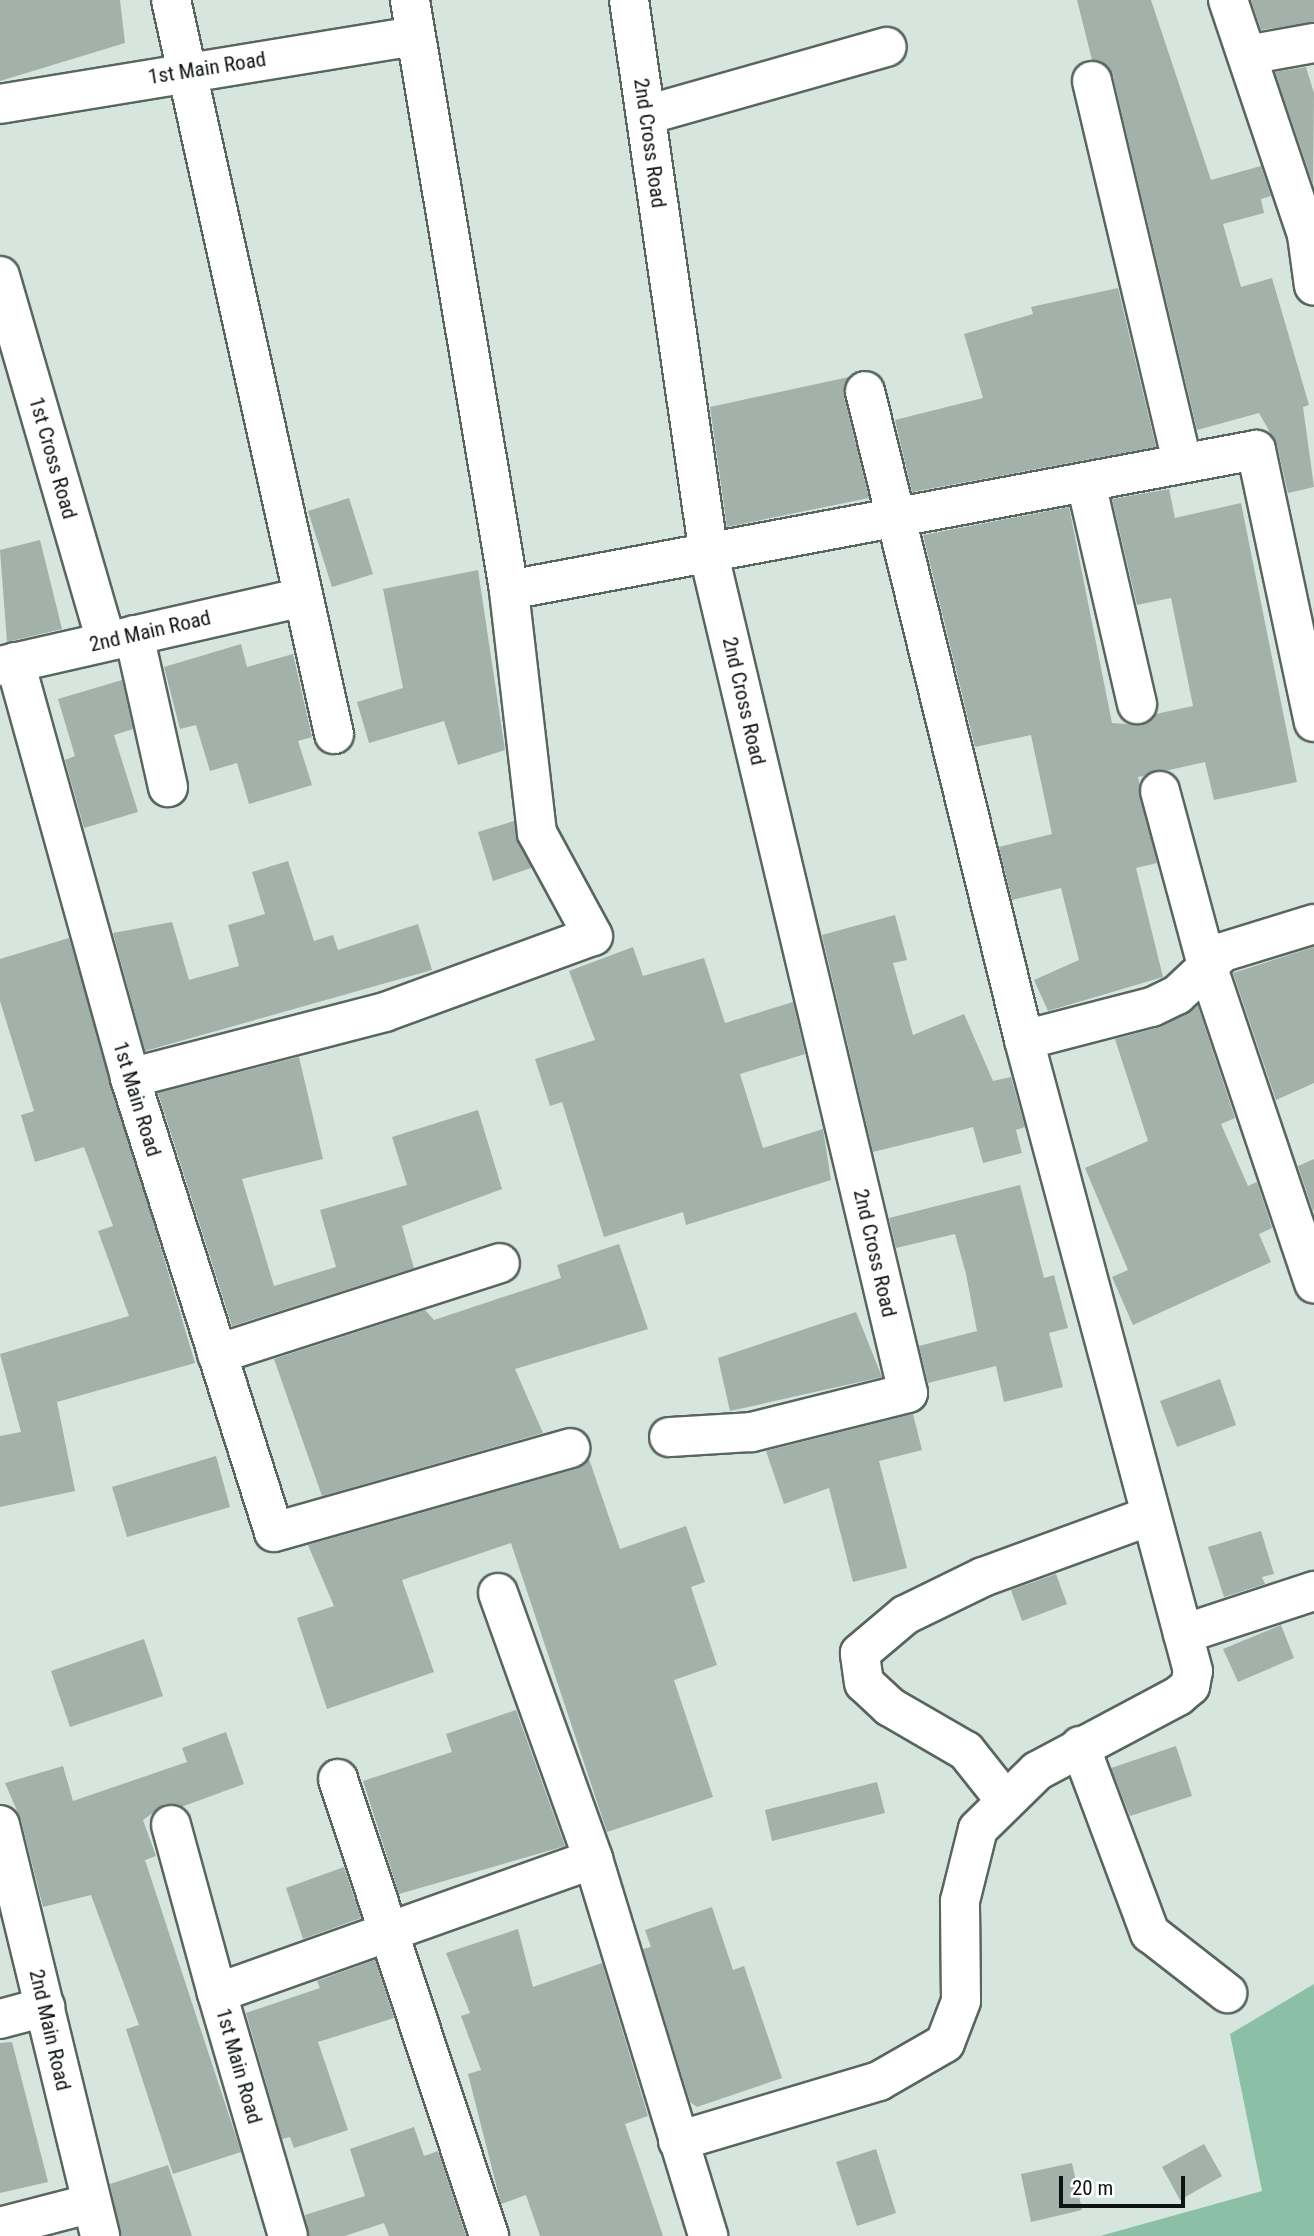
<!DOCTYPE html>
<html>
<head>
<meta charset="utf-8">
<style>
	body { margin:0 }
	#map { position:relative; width:1314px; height:2236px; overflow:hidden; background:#d6e5dd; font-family:"Roboto Condensed",sans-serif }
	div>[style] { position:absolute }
	.green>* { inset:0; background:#8cc0a6 }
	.building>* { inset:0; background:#a2b1a9 }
	.roads { filter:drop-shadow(2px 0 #58665f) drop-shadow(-2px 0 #58665f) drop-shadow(0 2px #58665f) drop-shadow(0 -2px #58665f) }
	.minor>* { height:38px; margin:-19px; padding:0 19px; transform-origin:19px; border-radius:19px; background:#fff }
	span { translate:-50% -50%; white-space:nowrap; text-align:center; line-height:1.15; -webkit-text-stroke:6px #fff; paint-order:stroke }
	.street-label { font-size:21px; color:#0e1411 }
	.scale { position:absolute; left:1059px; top:2176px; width:126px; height:32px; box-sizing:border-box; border:4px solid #0e1411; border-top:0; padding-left:9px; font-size:21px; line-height:24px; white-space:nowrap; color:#0e1411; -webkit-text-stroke:5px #fff; paint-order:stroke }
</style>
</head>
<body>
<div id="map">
	<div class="green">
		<i style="clip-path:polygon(1314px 1984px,1314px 2236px,1100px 2236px,1262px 2191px,1230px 2034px)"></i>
	</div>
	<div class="building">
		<i style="clip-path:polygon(0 0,120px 0,125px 43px,0 81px)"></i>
		<i style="clip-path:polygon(1077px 0,1151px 0,1211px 180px,1261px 166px,1271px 196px,1261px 199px,1264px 213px,1223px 224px,1241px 287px,1272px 278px,1309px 405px,1303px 407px,1314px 487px,1288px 493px,1277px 445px,1259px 413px,1197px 430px,1113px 76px,1092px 60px)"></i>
		<i style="clip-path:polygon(1251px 0,1314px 0,1314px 22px,1261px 30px)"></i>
		<i style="clip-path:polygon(1306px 67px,1314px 93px,1313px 184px,1275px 72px)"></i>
		<i style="clip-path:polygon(1118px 288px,1156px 447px,912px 492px,895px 420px,983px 398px,964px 334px,1033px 314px,1031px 307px)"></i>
		<i style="clip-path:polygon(849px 377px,844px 396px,869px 498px,727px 527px,710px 407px)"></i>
		<i style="clip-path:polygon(1169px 489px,1175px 518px,1241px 503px,1297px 782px,1214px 800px,1205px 762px,1138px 777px,1157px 863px,1136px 868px,1163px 977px,1048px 1011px,1034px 980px,1079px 960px,1061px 888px,1012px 900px,999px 847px,1052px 834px,1031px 735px,975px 747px,923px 535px,1069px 507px,1112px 723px,1141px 725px,1156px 714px,1193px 706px,1171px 598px,1137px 605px,1112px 499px)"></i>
		<i style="clip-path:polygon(349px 498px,373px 574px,332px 587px,308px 511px)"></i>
		<i style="clip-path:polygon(40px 540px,62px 629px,7px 642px,0 550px)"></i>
		<i style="clip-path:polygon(478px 570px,505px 750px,458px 765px,444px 721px,369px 743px,357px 702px,403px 688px,383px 589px)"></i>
		<i style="clip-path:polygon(241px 644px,247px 667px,293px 654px,312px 737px,298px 741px,312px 785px,249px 804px,237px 763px,210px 771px,196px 725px,180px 729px,164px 667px)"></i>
		<i style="clip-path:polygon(122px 680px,133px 729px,114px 735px,138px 812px,84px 828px,65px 760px,75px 756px,58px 699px)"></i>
		<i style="clip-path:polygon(514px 821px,531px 868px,493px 881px,478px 832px)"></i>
		<i style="clip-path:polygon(288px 861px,314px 941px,333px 935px,338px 950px,418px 924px,432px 970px,145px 1051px,113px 933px,172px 922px,189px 980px,239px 966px,228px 925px,265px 914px,252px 872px)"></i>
		<i style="clip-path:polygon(895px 915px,907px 960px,893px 963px,913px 1035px,964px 1014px,993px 1081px,1011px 1077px,1025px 1127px,1016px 1130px,1022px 1153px,983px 1163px,973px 1127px,873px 1152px,822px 935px)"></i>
		<i style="clip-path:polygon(69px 938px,195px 1363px,57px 1402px,75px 1491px,0 1507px,0 1436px,21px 1432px,0 1354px,129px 1316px,98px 1231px,113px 1226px,84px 1147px,35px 1162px,21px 1115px,34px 1111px,0 1001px,0 959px)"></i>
		<i style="clip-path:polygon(633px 947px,643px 976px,704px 958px,725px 1023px,793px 1002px,805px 1054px,740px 1074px,763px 1148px,823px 1129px,831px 1180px,686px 1225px,683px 1212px,604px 1237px,562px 1102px,550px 1106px,535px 1059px,595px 1040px,569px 971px)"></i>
		<i style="clip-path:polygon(1314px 947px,1314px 1083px,1276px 1100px,1233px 973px)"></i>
		<i style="clip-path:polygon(1198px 1006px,1235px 1118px,1221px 1124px,1248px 1186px,1257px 1182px,1272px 1228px,1259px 1234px,1271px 1262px,1133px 1325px,1112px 1277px,1128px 1270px,1085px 1168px,1148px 1141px,1115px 1039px,1161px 1027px)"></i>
		<i style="clip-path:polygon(299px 1057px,323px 1159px,242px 1179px,274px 1286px,336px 1267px,320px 1210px,407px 1185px,392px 1137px,478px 1110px,502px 1189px,402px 1226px,414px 1268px,232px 1326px,158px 1093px)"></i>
		<i style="clip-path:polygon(1314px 1159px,1314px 1211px,1313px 1211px,1298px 1166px)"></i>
		<i style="clip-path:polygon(1020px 1185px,1044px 1278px,1054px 1275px,1068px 1328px,1049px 1333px,1063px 1387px,1004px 1402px,996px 1366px,928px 1383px,919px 1346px,977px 1331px,966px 1274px,955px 1234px,896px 1248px,889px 1218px)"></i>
		<i style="clip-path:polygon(619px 1244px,648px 1329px,515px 1369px,543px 1433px,322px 1496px,274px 1359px,425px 1310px,434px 1320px,561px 1278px,557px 1265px)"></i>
		<i style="clip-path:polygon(856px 1312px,882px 1377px,730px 1411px,718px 1358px)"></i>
		<i style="clip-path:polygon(1220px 1379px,1236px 1425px,1177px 1447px,1160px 1401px)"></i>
		<i style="clip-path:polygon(913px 1414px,922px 1450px,879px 1461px,907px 1568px,853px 1582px,829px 1488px,784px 1504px,766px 1451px)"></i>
		<i style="clip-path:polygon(216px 1456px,230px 1507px,127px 1537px,112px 1487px)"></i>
		<i style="clip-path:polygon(589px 1459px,620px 1549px,686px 1526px,705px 1582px,691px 1587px,717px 1665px,674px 1680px,713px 1797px,607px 1832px,511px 1543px,402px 1580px,434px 1672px,327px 1709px,297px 1618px,334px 1606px,308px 1545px,576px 1469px)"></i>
		<i style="clip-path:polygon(1261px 1531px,1274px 1574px,1262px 1577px,1265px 1584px,1224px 1597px,1208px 1547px)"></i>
		<i style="clip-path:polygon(1056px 1574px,1067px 1604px,1022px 1621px,1011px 1590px)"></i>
		<i style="clip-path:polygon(1281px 1625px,1294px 1658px,1238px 1682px,1223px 1649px)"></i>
		<i style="clip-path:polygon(144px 1639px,163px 1696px,70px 1727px,51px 1671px)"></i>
		<i style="clip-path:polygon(516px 1710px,565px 1846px,399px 1894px,363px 1781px,452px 1752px,446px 1734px)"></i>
		<i style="clip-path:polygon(226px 1732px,244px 1784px,181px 1807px,165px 1804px,143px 1820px,156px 1856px,145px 1860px,241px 2152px,173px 2174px,126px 2029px,139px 2025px,91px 1895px,43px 1907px,21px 1820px,5px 1783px,63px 1766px,73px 1801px,187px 1762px,182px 1748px)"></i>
		<i style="clip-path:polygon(1176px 1746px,1192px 1796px,1130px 1816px,1111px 1768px)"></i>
		<i style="clip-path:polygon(877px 1782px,885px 1813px,772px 1841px,765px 1810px)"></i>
		<i style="clip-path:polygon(344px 1867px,361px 1918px,303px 1939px,286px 1888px)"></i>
		<i style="clip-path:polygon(712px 1907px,733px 1970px,744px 1966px,782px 2078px,697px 2107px,690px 2102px,643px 1949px,651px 1947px,645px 1930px)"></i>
		<i style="clip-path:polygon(518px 1929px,533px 1987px,602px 1963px,648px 2116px,625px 2124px,663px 2236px,540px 2236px,526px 2195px,501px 2204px,468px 2074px,481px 2070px,461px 2016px,470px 2013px,446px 1953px)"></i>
		<i style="clip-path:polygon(375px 1960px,394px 2018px,318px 2042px,348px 2130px,294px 2148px,290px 2137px,282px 2139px,246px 2013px,320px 1988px,317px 1981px)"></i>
		<i style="clip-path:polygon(12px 2042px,48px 2182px,0 2193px,0 2043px)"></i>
		<i style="clip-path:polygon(414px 2127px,424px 2156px,438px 2151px,466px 2236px,389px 2236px,384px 2223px,345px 2236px,309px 2236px,305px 2215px,365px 2196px,350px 2149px)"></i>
		<i style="clip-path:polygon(1204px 2144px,1222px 2176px,1180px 2200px,1162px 2167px)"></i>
		<i style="clip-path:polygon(876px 2149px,896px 2213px,857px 2226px,836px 2162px)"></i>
		<i style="clip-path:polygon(1072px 2163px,1082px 2210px,1031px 2222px,1021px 2174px)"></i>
		<i style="clip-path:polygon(168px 2165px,192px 2236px,121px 2236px,110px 2184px)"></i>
	</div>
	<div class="roads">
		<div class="minor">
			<i style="left:171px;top:0;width:752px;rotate:77.48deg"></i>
			<i style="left:629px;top:0;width:561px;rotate:81.8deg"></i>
			<i style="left:709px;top:555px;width:861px;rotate:76.64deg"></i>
			<i style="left:908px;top:1393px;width:162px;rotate:166deg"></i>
			<i style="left:751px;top:1432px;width:82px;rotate:176.5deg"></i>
			<i style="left:1228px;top:0;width:248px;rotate:71.4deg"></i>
			<i style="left:1307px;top:235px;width:51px;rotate:82.2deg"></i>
			<i style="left:1247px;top:55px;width:68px;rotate:-10.2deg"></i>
			<i style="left:1092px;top:81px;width:392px;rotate:76.7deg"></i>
			<i style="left:0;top:104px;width:420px;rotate:-9.3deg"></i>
			<i style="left:646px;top:115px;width:250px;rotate:-15.8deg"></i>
			<i style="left:0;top:276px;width:380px;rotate:73.8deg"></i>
			<i style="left:1086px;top:483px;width:227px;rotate:77deg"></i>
			<i style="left:509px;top:590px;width:760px;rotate:-10.62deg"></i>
			<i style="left:1256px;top:450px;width:278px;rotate:78deg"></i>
			<i style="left:134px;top:635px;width:156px;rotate:77.4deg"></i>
			<i style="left:15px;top:662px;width:432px;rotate:74.5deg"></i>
			<i style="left:130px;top:1078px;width:476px;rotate:72.4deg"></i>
			<i style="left:274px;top:1532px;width:308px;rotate:-15.8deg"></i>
			<i style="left:0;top:666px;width:308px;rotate:-12.8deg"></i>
			<i style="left:1160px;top:791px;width:180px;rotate:74.9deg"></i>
			<i style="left:1207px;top:965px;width:336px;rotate:71.4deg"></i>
			<i style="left:1024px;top:1040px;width:132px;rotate:-14.5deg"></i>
			<i style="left:1152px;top:1007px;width:28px;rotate:-26deg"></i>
			<i style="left:1177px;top:995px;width:63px;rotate:-43.1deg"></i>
			<i style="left:1223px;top:952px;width:95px;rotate:-17.1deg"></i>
			<i style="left:130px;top:1078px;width:263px;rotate:-14.5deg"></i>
			<i style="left:385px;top:1012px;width:221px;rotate:-20.1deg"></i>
			<i style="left:593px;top:936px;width:117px;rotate:-118.5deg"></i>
			<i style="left:537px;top:833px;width:245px;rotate:-96.6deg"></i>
			<i style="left:509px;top:590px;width:598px;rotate:-99.53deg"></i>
			<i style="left:217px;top:1354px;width:297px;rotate:-17.8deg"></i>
			<i style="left:498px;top:1593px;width:282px;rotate:70.3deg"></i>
			<i style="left:1183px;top:1634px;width:138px;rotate:-18.2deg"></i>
			<i style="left:1080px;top:1746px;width:200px;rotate:69.5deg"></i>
			<i style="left:1150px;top:1933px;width:98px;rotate:37.9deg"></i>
			<i style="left:338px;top:1779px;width:481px;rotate:71.7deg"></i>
			<i style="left:1005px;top:1800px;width:63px;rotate:-128.5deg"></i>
			<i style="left:966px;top:1751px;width:88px;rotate:-149.9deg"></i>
			<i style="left:890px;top:1707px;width:35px;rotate:-137deg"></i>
			<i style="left:864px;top:1683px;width:30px;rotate:-98deg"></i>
			<i style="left:860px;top:1653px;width:59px;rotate:-40.2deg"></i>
			<i style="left:905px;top:1615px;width:87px;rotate:-26deg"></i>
			<i style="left:983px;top:1577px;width:178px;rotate:-20.1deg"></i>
			<i style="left:0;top:1825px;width:423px;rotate:76.3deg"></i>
			<i style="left:171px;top:1825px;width:174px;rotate:74.7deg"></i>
			<i style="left:0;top:2019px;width:47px;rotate:-14.9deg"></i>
			<i style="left:678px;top:2141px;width:210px;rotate:-16.6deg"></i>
			<i style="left:879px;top:2081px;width:76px;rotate:-29.9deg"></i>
			<i style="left:945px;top:2043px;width:45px;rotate:-69.1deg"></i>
			<i style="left:961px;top:2001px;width:100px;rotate:-90.6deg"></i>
			<i style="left:960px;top:1901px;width:74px;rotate:-76deg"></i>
			<i style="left:978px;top:1829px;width:83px;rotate:-44.5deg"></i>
			<i style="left:1037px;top:1771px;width:160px;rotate:-28deg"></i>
			<i style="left:1178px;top:1696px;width:16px;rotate:-40deg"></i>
			<i style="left:1190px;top:1686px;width:15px;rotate:-79deg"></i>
			<i style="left:1193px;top:1671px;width:653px;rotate:-104.99deg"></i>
			<i style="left:1024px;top:1040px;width:668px;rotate:-103.77deg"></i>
			<i style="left:0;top:2227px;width:92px;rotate:-14.5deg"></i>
			<i style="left:288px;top:2236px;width:253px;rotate:-106.3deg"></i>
			<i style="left:217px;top:1993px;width:399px;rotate:-19.6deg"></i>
			<i style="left:593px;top:1859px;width:394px;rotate:73deg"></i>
		</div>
	</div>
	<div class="street-label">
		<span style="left:207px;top:68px;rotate:-9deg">1st Main Road</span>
		<span style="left:650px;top:143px;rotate:82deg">2nd Cross Road</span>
		<span style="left:53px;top:458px;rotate:74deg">1st Cross Road</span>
		<span style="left:150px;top:631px;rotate:-13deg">2nd Main Road</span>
		<span style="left:744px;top:701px;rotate:77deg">2nd Cross Road</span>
		<span style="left:137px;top:1099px;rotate:73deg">1st Main Road</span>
		<span style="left:875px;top:1253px;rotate:77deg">2nd Cross Road</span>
		<span style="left:50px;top:2030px;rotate:77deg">2nd Main Road</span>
		<span style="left:239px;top:2066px;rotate:74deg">1st Main Road</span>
	</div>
	<div class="scale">20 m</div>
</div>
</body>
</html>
